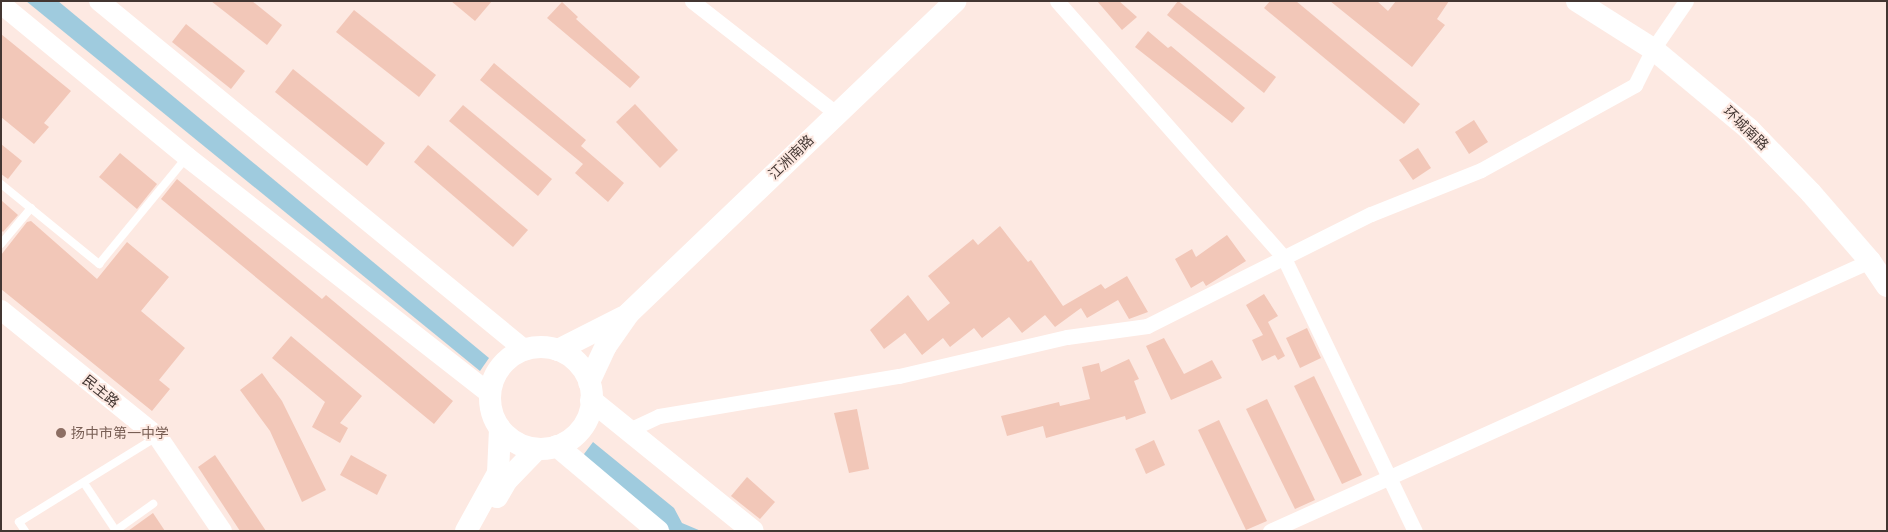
<!DOCTYPE html>
<html>
<head>
<meta charset="utf-8">
<style>
	body { margin:0 }
	#map { position:relative; width:1888px; height:532px; overflow:hidden; background:#fde9e2; font-family:Arial,"Noto Sans SC",sans-serif }
	div>[style] { position:absolute }
	.water>* { inset:0; background:#9fcbde }
	.building>* { inset:0; background:#f2c7b8 }
	.service>* { height:8px; margin:-4px; padding:0 4px; transform-origin:4px; border-radius:4px; background:#fff }
	.minor>* { height:15px; margin:-7.5px; padding:0 7.5px; transform-origin:7.5px; border-radius:7.5px; background:#fff }
	.tertiary>* { height:20px; margin:-10px; padding:0 10px; transform-origin:10px; border-radius:10px; background:#fff }
	.secondary>* { height:22px; margin:-11px; padding:0 11px; transform-origin:11px; border-radius:11px; background:#fff }
	.secondary>.ring { margin:-11px; padding:0; box-sizing:content-box; background:none; border:22px solid #fff; border-radius:50% }
	.dots>* { width:14px; height:14px; translate:-50% -50%; box-sizing:border-box; border:2px solid #fde9e2; border-radius:50% }
	span { translate:-50% -50%; white-space:nowrap; text-align:center; line-height:1.15; -webkit-text-stroke:4px #fde9e2; paint-order:stroke }
	.street-label { font-size:14px; color:#433632 }
	.education-label { font-size:14px; color:#785e54 }
	.left { translate:0 -50%; text-align:left }
	.frame { position:absolute; inset:0; border:2px solid #433632; pointer-events:none }
</style>
</head>
<body>
<div id="map">
	<div class="water">
		<i style="clip-path:polygon(26px 1px,58px 1px,489px 358px,480px 371px)"></i>
		<i style="clip-path:polygon(593px 442px,674px 508px,682px 523px,701px 531px,671px 531px,587px 463px,584px 454px)"></i>
	</div>
	<div class="building">
		<i style="clip-path:polygon(211px 1px,252px 1px,282px 25px,267px 45px)"></i>
		<i style="clip-path:polygon(451px 1px,492px 1px,475px 21px)"></i>
		<i style="clip-path:polygon(1097px 1px,1119px 1px,1137px 17px,1122px 30px)"></i>
		<i style="clip-path:polygon(1178px 1px,1276px 77px,1264px 93px,1167px 15px)"></i>
		<i style="clip-path:polygon(1270px 1px,1296px 1px,1420px 104px,1404px 124px,1264px 8px)"></i>
		<i style="clip-path:polygon(1330px 1px,1377px 1px,1388px 11px,1396px 1px,1449px 1px,1437px 19px,1445px 25px,1412px 67px)"></i>
		<i style="clip-path:polygon(562px 2px,578px 17px,576px 19px,640px 77px,630px 88px,547px 18px)"></i>
		<i style="clip-path:polygon(354px 10px,436px 75px,419px 97px,336px 32px)"></i>
		<i style="clip-path:polygon(186px 24px,245px 71px,231px 89px,172px 42px)"></i>
		<i style="clip-path:polygon(1148px 31px,1168px 48px,1171px 46px,1245px 108px,1232px 123px,1135px 47px)"></i>
		<i style="clip-path:polygon(1px 34px,71px 91px,44px 123px,49px 127px,34px 144px,1px 117px)"></i>
		<i style="clip-path:polygon(494px 63px,586px 140px,581px 146px,624px 183px,608px 202px,575px 173px,583px 164px,480px 80px)"></i>
		<i style="clip-path:polygon(293px 69px,385px 143px,367px 166px,275px 92px)"></i>
		<i style="clip-path:polygon(635px 104px,678px 150px,660px 168px,616px 122px)"></i>
		<i style="clip-path:polygon(463px 105px,552px 179px,538px 196px,449px 121px)"></i>
		<i style="clip-path:polygon(1474px 120px,1488px 142px,1469px 154px,1455px 132px)"></i>
		<i style="clip-path:polygon(1px 144px,22px 161px,8px 179px,1px 174px)"></i>
		<i style="clip-path:polygon(428px 145px,528px 230px,513px 247px,414px 162px)"></i>
		<i style="clip-path:polygon(1418px 148px,1431px 168px,1413px 180px,1399px 160px)"></i>
		<i style="clip-path:polygon(120px 153px,157px 184px,137px 209px,99px 177px)"></i>
		<i style="clip-path:polygon(177px 179px,322px 299px,326px 295px,453px 401px,434px 424px,161px 199px)"></i>
		<i style="clip-path:polygon(1px 200px,18px 215px,3px 232px,1px 230px)"></i>
		<i style="clip-path:polygon(31px 221px,97px 279px,127px 242px,169px 277px,141px 311px,185px 348px,159px 380px,170px 389px,152px 411px,1px 289px,1px 255px,27px 222px)"></i>
		<i style="clip-path:polygon(1000px 226px,1028px 262px,1031px 260px,1063px 306px,1101px 284px,1105px 289px,1127px 276px,1148px 312px,1129px 319px,1118px 300px,1087px 318px,1081px 308px,1055px 327px,1045px 315px,1022px 333px,1009px 317px,982px 338px,974px 328px,950px 347px,943px 338px,922px 355px,905px 333px,884px 349px,870px 330px,908px 295px,928px 321px,950px 303px,928px 276px,973px 239px,978px 245px)"></i>
		<i style="clip-path:polygon(1227px 235px,1246px 261px,1206px 286px,1203px 281px,1191px 288px,1175px 259px,1192px 249px,1196px 257px)"></i>
		<i style="clip-path:polygon(1264px 294px,1278px 316px,1268px 322px,1285px 356px,1278px 360px,1275px 355px,1262px 361px,1252px 340px,1263px 335px,1246px 305px)"></i>
		<i style="clip-path:polygon(1307px 328px,1321px 358px,1300px 368px,1286px 338px)"></i>
		<i style="clip-path:polygon(291px 336px,362px 396px,340px 423px,348px 428px,340px 443px,312px 427px,325px 402px,272px 358px)"></i>
		<i style="clip-path:polygon(1164px 338px,1184px 374px,1212px 360px,1222px 378px,1171px 400px,1146px 346px)"></i>
		<i style="clip-path:polygon(1129px 359px,1139px 379px,1134px 381px,1146px 413px,1126px 420px,1125px 416px,1046px 438px,1043px 426px,1007px 436px,1001px 416px,1059px 402px,1060px 406px,1090px 399px,1082px 367px,1099px 363px,1101px 372px)"></i>
		<i style="clip-path:polygon(262px 373px,282px 401px,326px 490px,302px 502px,270px 431px,240px 390px)"></i>
		<i style="clip-path:polygon(1314px 376px,1362px 475px,1342px 484px,1294px 386px)"></i>
		<i style="clip-path:polygon(1267px 399px,1315px 500px,1295px 509px,1246px 409px)"></i>
		<i style="clip-path:polygon(857px 409px,869px 469px,849px 473px,834px 413px)"></i>
		<i style="clip-path:polygon(1219px 420px,1267px 521px,1246px 530px,1198px 430px)"></i>
		<i style="clip-path:polygon(1154px 440px,1165px 465px,1146px 474px,1135px 449px)"></i>
		<i style="clip-path:polygon(215px 455px,266px 531px,240px 531px,198px 467px)"></i>
		<i style="clip-path:polygon(351px 455px,387px 475px,377px 495px,340px 475px)"></i>
		<i style="clip-path:polygon(747px 477px,775px 502px,760px 519px,731px 496px)"></i>
		<i style="clip-path:polygon(153px 513px,165px 531px,128px 531px)"></i>
	</div>
	<div class="service">
		<i style="left:1px;top:184px;width:127px;rotate:39.2deg"></i>
		<i style="left:99px;top:264px;width:137px;rotate:-50.6deg"></i>
		<i style="left:1px;top:244px;width:47px;rotate:-50.2deg"></i>
		<i style="left:84px;top:483px;width:58px;rotate:56.3deg"></i>
		<i style="left:25px;top:531px;width:11px;rotate:-124deg"></i>
		<i style="left:19px;top:522px;width:160px;rotate:-31.7deg"></i>
		<i style="left:115px;top:531px;width:47px;rotate:-35.4deg"></i>
	</div>
	<div class="minor">
		<i style="left:692px;top:1px;width:182px;rotate:37.9deg"></i>
		<i style="left:1057px;top:1px;width:341px;rotate:48.5deg"></i>
		<i style="left:1283px;top:256px;width:305px;rotate:64.4deg"></i>
		<i style="left:629px;top:430px;width:33px;rotate:-25deg"></i>
		<i style="left:659px;top:416px;width:243px;rotate:-9.5deg"></i>
		<i style="left:899px;top:376px;width:172px;rotate:-13.1deg"></i>
		<i style="left:1067px;top:337px;width:81px;rotate:-7.8deg"></i>
		<i style="left:1147px;top:326px;width:250px;rotate:-26.6deg"></i>
		<i style="left:1371px;top:214px;width:118px;rotate:-21.8deg"></i>
		<i style="left:1481px;top:170px;width:176px;rotate:-28.9deg"></i>
		<i style="left:1635px;top:85px;width:40px;rotate:-63.4deg"></i>
		<i style="left:1653px;top:49px;width:58px;rotate:-55.5deg"></i>
		<i style="left:1270px;top:531px;width:658px;rotate:-24.23deg"></i>
	</div>
	<div class="tertiary">
		<i style="left:99px;top:1px;width:551px;rotate:39.33deg"></i>
		<i style="left:1px;top:4px;width:241px;rotate:39.4deg"></i>
		<i style="left:187px;top:157px;width:385px;rotate:38deg"></i>
		<i style="left:1px;top:310px;width:202px;rotate:39deg"></i>
		<i style="left:158px;top:437px;width:114px;rotate:55.8deg"></i>
	</div>
	<div class="secondary">
		<i style="left:1577px;top:1px;width:90px;rotate:32.3deg"></i>
		<i style="left:1653px;top:49px;width:125px;rotate:39.8deg"></i>
		<i style="left:1749px;top:129px;width:89px;rotate:45.9deg"></i>
		<i style="left:1811px;top:193px;width:90px;rotate:49.1deg"></i>
		<i style="left:1870px;top:261px;width:30px;rotate:56deg"></i>
		<i class="ring" style="left:490px;top:347px;width:80px;height:80px"></i>
		<i style="left:558px;top:350px;width:73px;rotate:-26.9deg"></i>
		<i style="left:589px;top:382px;width:40px;rotate:-65deg"></i>
		<i style="left:606px;top:346px;width:39px;rotate:-55deg"></i>
		<i style="left:628px;top:314px;width:453px;rotate:-43.7deg"></i>
		<i style="left:591px;top:400px;width:208px;rotate:39deg"></i>
		<i style="left:557px;top:446px;width:132px;rotate:40.1deg"></i>
		<i style="left:497px;top:497px;width:20px;rotate:-60deg"></i>
		<i style="left:507px;top:480px;width:43px;rotate:-45.9deg"></i>
		<i style="left:466px;top:531px;width:66px;rotate:-61.1deg"></i>
		<i style="left:498px;top:473px;width:44px;rotate:-87.4deg"></i>
	</div>
	<div class="dots">
		<i style="left:61px;top:433px;background:#8d6e63"></i>
	</div>
	<div class="street-label">
		<span style="left:1746px;top:128px;rotate:44deg">环城南路</span>
		<span style="left:791px;top:157px;rotate:-44deg">江洲南路</span>
		<span style="left:101px;top:391px;rotate:39deg">民主路</span>
	</div>
	<div class="education-label">
		<span class="left" style="left:71px;top:433px">扬中市第一中学</span>
	</div>
	<div class="frame"></div>
</div>
</body>
</html>
